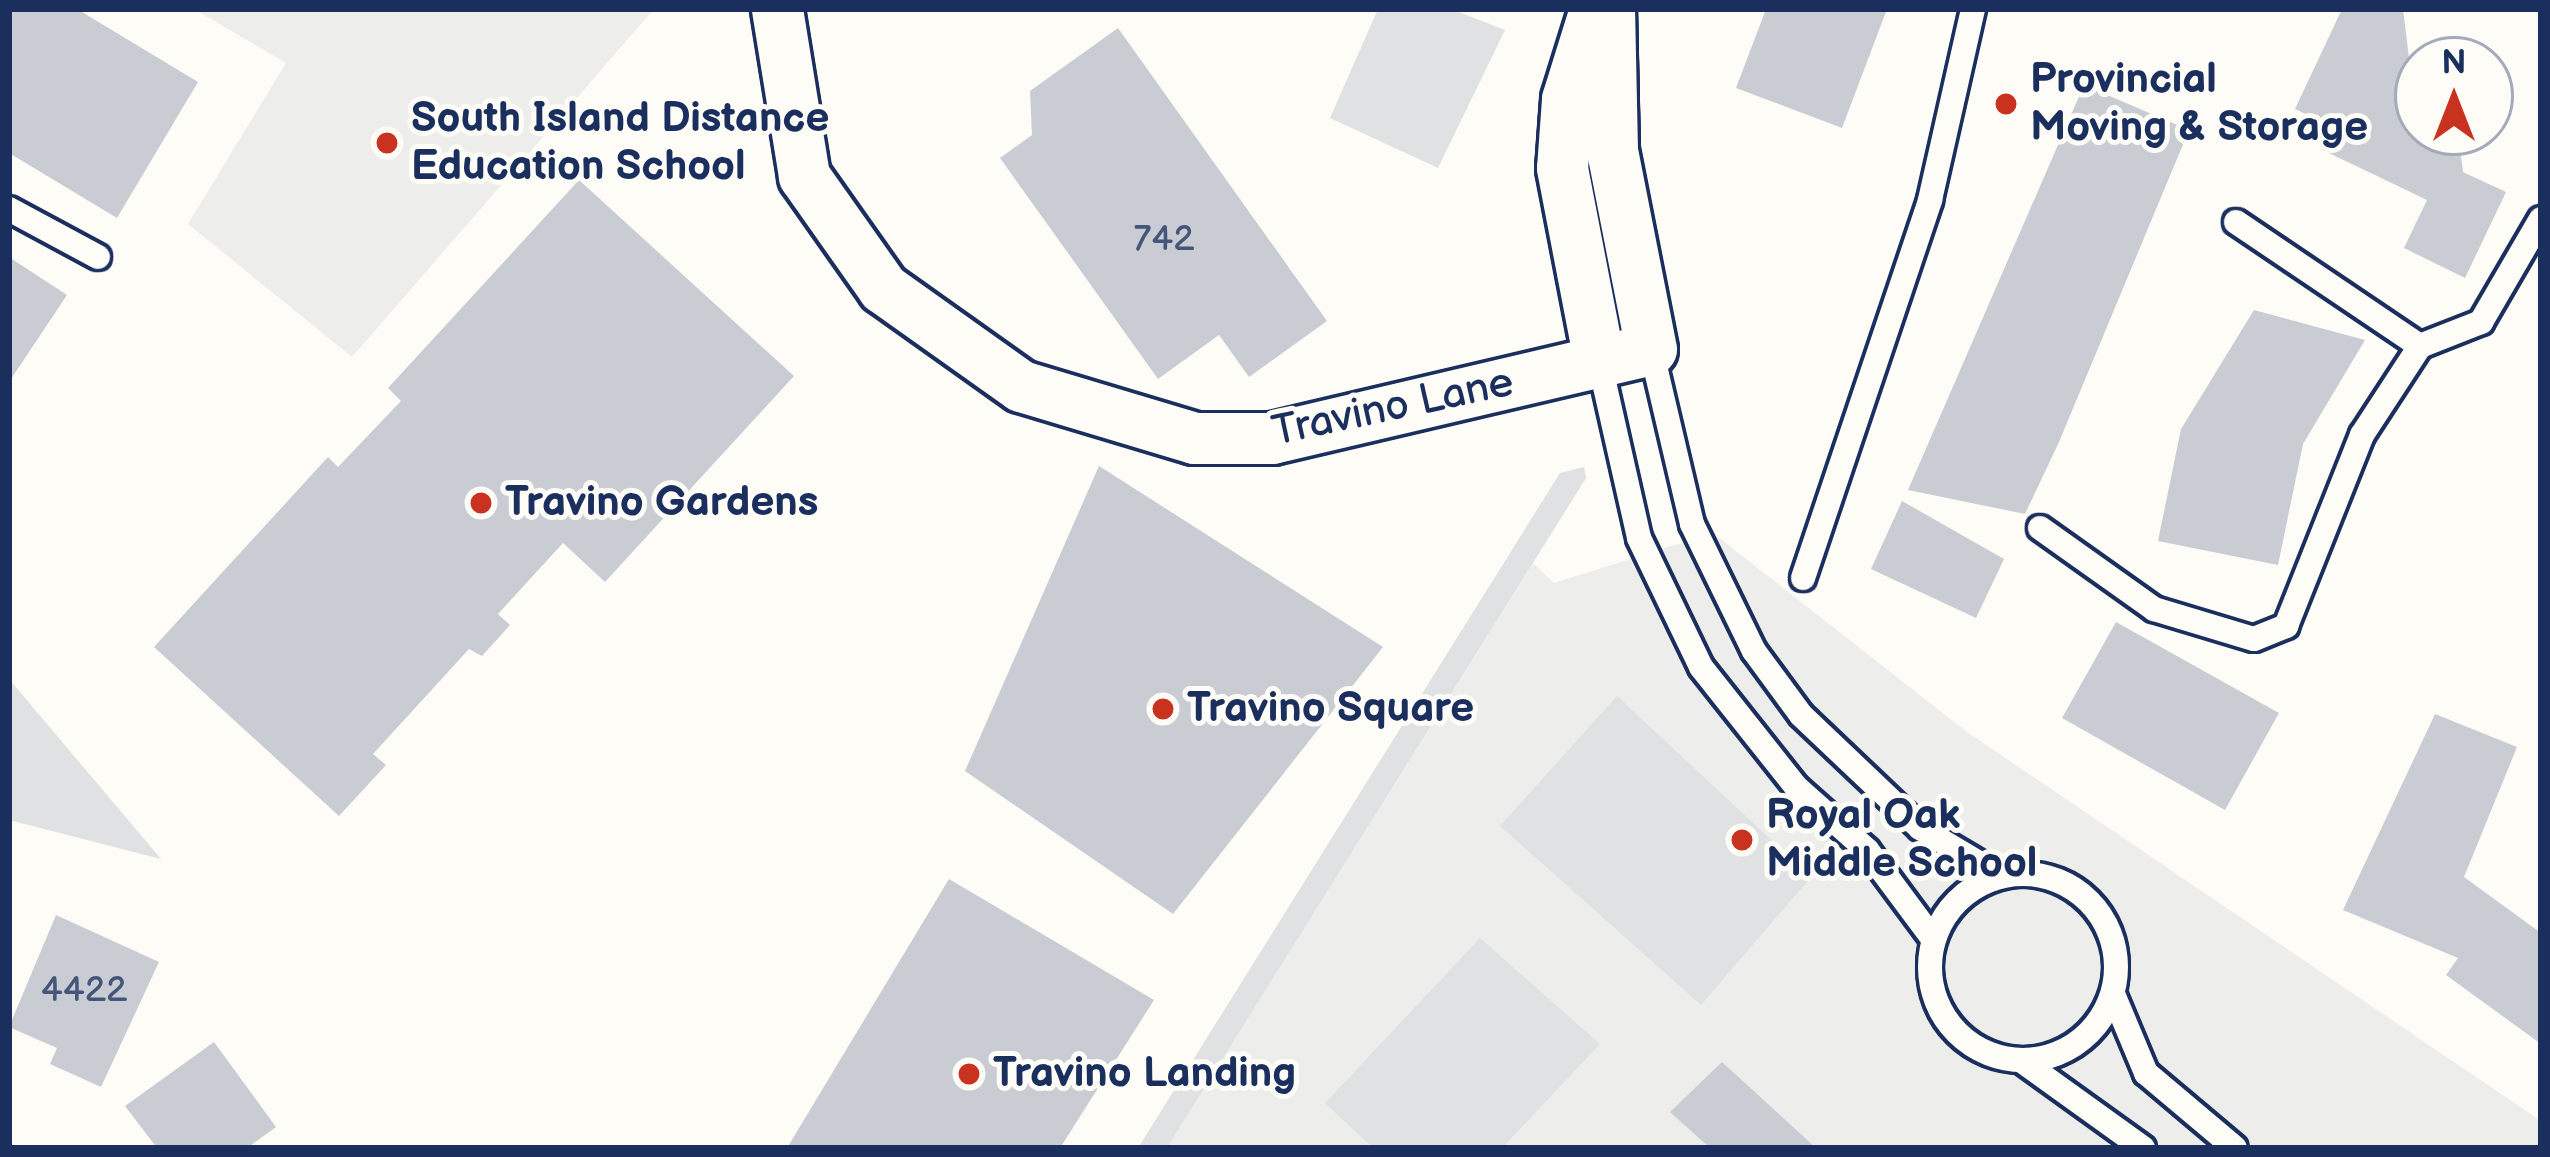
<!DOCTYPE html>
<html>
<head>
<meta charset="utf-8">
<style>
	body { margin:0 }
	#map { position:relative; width:2550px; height:1157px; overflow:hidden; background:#fdfcf7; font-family:"Balsamiq Sans",sans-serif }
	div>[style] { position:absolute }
	.built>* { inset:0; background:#edeeec }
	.green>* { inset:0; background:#e0e1e3 }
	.building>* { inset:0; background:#c9ccd3 }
	.roads { filter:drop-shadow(3px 0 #1b2f5e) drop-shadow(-3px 0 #1b2f5e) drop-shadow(0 3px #1b2f5e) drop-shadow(0 -3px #1b2f5e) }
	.service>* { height:24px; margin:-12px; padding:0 12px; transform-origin:12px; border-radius:12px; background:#fdfcf7 }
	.service>.ring { margin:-12px; padding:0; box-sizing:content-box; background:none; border:24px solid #fdfcf7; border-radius:50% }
	.minor>* { height:51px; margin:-25.5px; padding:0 25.5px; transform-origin:25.5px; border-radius:25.5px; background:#fdfcf7 }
	.dots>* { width:33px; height:33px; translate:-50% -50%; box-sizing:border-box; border:6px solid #fdfcf7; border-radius:50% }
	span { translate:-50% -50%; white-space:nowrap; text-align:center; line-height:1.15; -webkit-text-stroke:10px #fdfcf7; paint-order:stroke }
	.number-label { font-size:36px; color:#46567b }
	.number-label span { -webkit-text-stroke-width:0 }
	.poi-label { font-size:42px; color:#1b2f5e; font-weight:700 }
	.left { translate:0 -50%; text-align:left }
	.street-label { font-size:42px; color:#1b2f5e }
	.frame { position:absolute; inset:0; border:12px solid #1b2f5e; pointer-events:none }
	.north { position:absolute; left:2394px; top:36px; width:120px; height:120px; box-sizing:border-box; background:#fdfcf7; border:3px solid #a3aaba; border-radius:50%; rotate:0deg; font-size:33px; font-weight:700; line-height:48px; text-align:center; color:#1b2f5e }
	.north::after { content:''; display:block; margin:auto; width:42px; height:54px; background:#c8321e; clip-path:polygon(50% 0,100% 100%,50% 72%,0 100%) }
</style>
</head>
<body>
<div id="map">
	<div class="built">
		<i style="clip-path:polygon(194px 9px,654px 9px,352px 357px,188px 224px,286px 63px)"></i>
		<i style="clip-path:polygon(1713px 533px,1967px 732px,2541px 1121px,2541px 1148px,1167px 1148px,1533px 563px,1554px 583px)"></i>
	</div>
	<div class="green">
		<i style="clip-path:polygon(1378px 9px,1451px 9px,1505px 30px,1438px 168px,1330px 118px)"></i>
		<i style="clip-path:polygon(1584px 467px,1586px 478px,1167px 1148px,1138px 1148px,1560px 473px)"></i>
		<i style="clip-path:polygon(9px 679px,161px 859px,9px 820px)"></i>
		<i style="clip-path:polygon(1617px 696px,1811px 877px,1701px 1005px,1500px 826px)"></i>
		<i style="clip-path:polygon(1480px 938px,1600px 1044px,1502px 1148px,1373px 1148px,1325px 1103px)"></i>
	</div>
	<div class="building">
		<i style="clip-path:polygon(9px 9px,77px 9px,198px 82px,117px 218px,9px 153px)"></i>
		<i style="clip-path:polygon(1766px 9px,1887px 9px,1842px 128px,1736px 88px)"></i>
		<i style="clip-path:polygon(2342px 9px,2403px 9px,2418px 132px,2458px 132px,2463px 172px,2506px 192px,2465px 278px,2404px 248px,2427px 200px,2329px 153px,2339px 130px,2295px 109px)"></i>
		<i style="clip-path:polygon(1118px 28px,1327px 321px,1249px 377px,1219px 335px,1158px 379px,1000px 158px,1032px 135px,1030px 91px)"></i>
		<i style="clip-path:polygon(2084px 85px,2189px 130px,2059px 442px,2025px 514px,1908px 490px)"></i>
		<i style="clip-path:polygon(579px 180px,794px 376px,605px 582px,563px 543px,498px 614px,510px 625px,482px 656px,469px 649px,373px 754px,386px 765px,339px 816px,154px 647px,328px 457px,338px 467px,401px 401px,388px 388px)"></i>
		<i style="clip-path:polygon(9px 257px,67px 295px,9px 382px)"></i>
		<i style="clip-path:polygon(2254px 310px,2365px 340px,2303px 444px,2278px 565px,2158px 541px,2181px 429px)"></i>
		<i style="clip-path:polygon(1099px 466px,1383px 647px,1173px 914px,965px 771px)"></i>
		<i style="clip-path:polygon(1902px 501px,2004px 559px,1976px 618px,1871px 569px)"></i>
		<i style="clip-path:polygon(2116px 622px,2279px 713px,2225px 810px,2062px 718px)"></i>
		<i style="clip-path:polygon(2435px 714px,2517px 747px,2464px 877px,2541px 933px,2541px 1044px,2446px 975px,2458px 958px,2343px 910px)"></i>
		<i style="clip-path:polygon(949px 879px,1154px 1000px,1060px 1148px,787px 1148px)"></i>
		<i style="clip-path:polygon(56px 915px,159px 962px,101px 1087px,50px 1064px,57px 1048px,9px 1027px)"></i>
		<i style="clip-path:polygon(214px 1042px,276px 1127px,247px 1148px,157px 1148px,125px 1106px)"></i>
		<i style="clip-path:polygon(1722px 1062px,1816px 1148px,1710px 1148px,1670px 1112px)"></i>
	</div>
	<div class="roads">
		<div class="service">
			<i style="left:9px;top:209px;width:101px;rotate:28.3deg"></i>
			<i style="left:2236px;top:222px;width:222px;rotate:34deg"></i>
			<i style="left:1651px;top:349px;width:180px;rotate:76.8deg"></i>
			<i style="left:1692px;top:524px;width:141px;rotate:64deg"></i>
			<i style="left:1754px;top:651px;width:79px;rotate:53.7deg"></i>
			<i style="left:1801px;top:715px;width:164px;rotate:43.5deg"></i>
			<i style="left:1920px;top:828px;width:94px;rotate:30.7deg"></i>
			<i style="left:1599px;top:360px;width:182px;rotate:77.3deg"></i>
			<i style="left:1639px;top:538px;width:143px;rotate:64.3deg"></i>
			<i style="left:1701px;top:667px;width:153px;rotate:51.6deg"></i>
			<i style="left:1796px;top:787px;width:95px;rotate:41.6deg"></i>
			<i style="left:1867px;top:850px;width:111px;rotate:53.4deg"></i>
			<i style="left:2040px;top:528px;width:140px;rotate:35.4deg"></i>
			<i style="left:2154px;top:609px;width:104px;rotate:16.7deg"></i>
			<i style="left:2254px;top:639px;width:35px;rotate:-22deg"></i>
			<i style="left:2286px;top:626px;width:206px;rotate:-68.3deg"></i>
			<i style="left:2362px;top:435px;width:106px;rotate:-56.9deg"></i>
			<i style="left:2420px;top:346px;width:66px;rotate:-21.5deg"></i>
			<i style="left:2481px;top:322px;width:119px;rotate:-59.8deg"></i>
			<i style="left:1803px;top:578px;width:399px;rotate:-71.4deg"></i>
			<i style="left:1930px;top:200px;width:196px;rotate:-77.3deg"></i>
			<i class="ring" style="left:1930px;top:874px;width:162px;height:162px"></i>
			<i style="left:2113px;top:994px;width:86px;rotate:67.3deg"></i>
			<i style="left:2146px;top:1073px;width:116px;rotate:40.1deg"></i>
			<i style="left:2022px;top:1061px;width:149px;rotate:35.7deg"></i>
		</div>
		<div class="minor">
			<i style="left:777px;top:9px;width:169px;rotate:80.8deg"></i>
			<i style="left:804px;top:176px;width:137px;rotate:54.8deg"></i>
			<i style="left:883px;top:288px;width:169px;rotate:35.4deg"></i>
			<i style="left:1021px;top:386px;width:181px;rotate:16.7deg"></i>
			<i style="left:1194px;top:438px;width:78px"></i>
			<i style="left:1272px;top:438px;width:389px;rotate:-13.2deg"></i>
			<i style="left:1651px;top:349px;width:203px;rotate:-101.1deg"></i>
			<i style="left:1612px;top:150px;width:141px;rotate:-91.2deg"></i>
			<i style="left:1595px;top:9px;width:94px;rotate:107.3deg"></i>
			<i style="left:1567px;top:99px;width:69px;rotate:94.1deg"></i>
			<i style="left:1562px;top:168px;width:196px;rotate:79.1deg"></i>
		</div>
	</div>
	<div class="dots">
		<i style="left:2006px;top:104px;background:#c8321e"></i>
		<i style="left:387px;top:143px;background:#c8321e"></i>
		<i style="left:481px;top:503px;background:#c8321e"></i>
		<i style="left:1163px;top:709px;background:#c8321e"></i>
		<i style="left:1742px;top:840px;background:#c8321e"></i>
		<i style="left:969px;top:1074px;background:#c8321e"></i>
	</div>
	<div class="number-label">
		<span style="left:1164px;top:240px">742</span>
		<span style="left:84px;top:991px">4422</span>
	</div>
	<div class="poi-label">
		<span class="left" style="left:2030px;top:104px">Provincial<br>Moving &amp; Storage</span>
		<span class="left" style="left:411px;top:143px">South Island Distance<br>Education School</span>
		<span class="left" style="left:505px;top:503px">Travino Gardens</span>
		<span class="left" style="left:1187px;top:709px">Travino Square</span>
		<span class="left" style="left:1766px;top:840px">Royal Oak<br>Middle School</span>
		<span class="left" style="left:993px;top:1074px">Travino Landing</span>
	</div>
	<div class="street-label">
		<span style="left:1393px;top:408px;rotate:-12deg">Travino Lane</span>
	</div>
	<div class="frame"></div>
	<div class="north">N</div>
</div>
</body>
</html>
